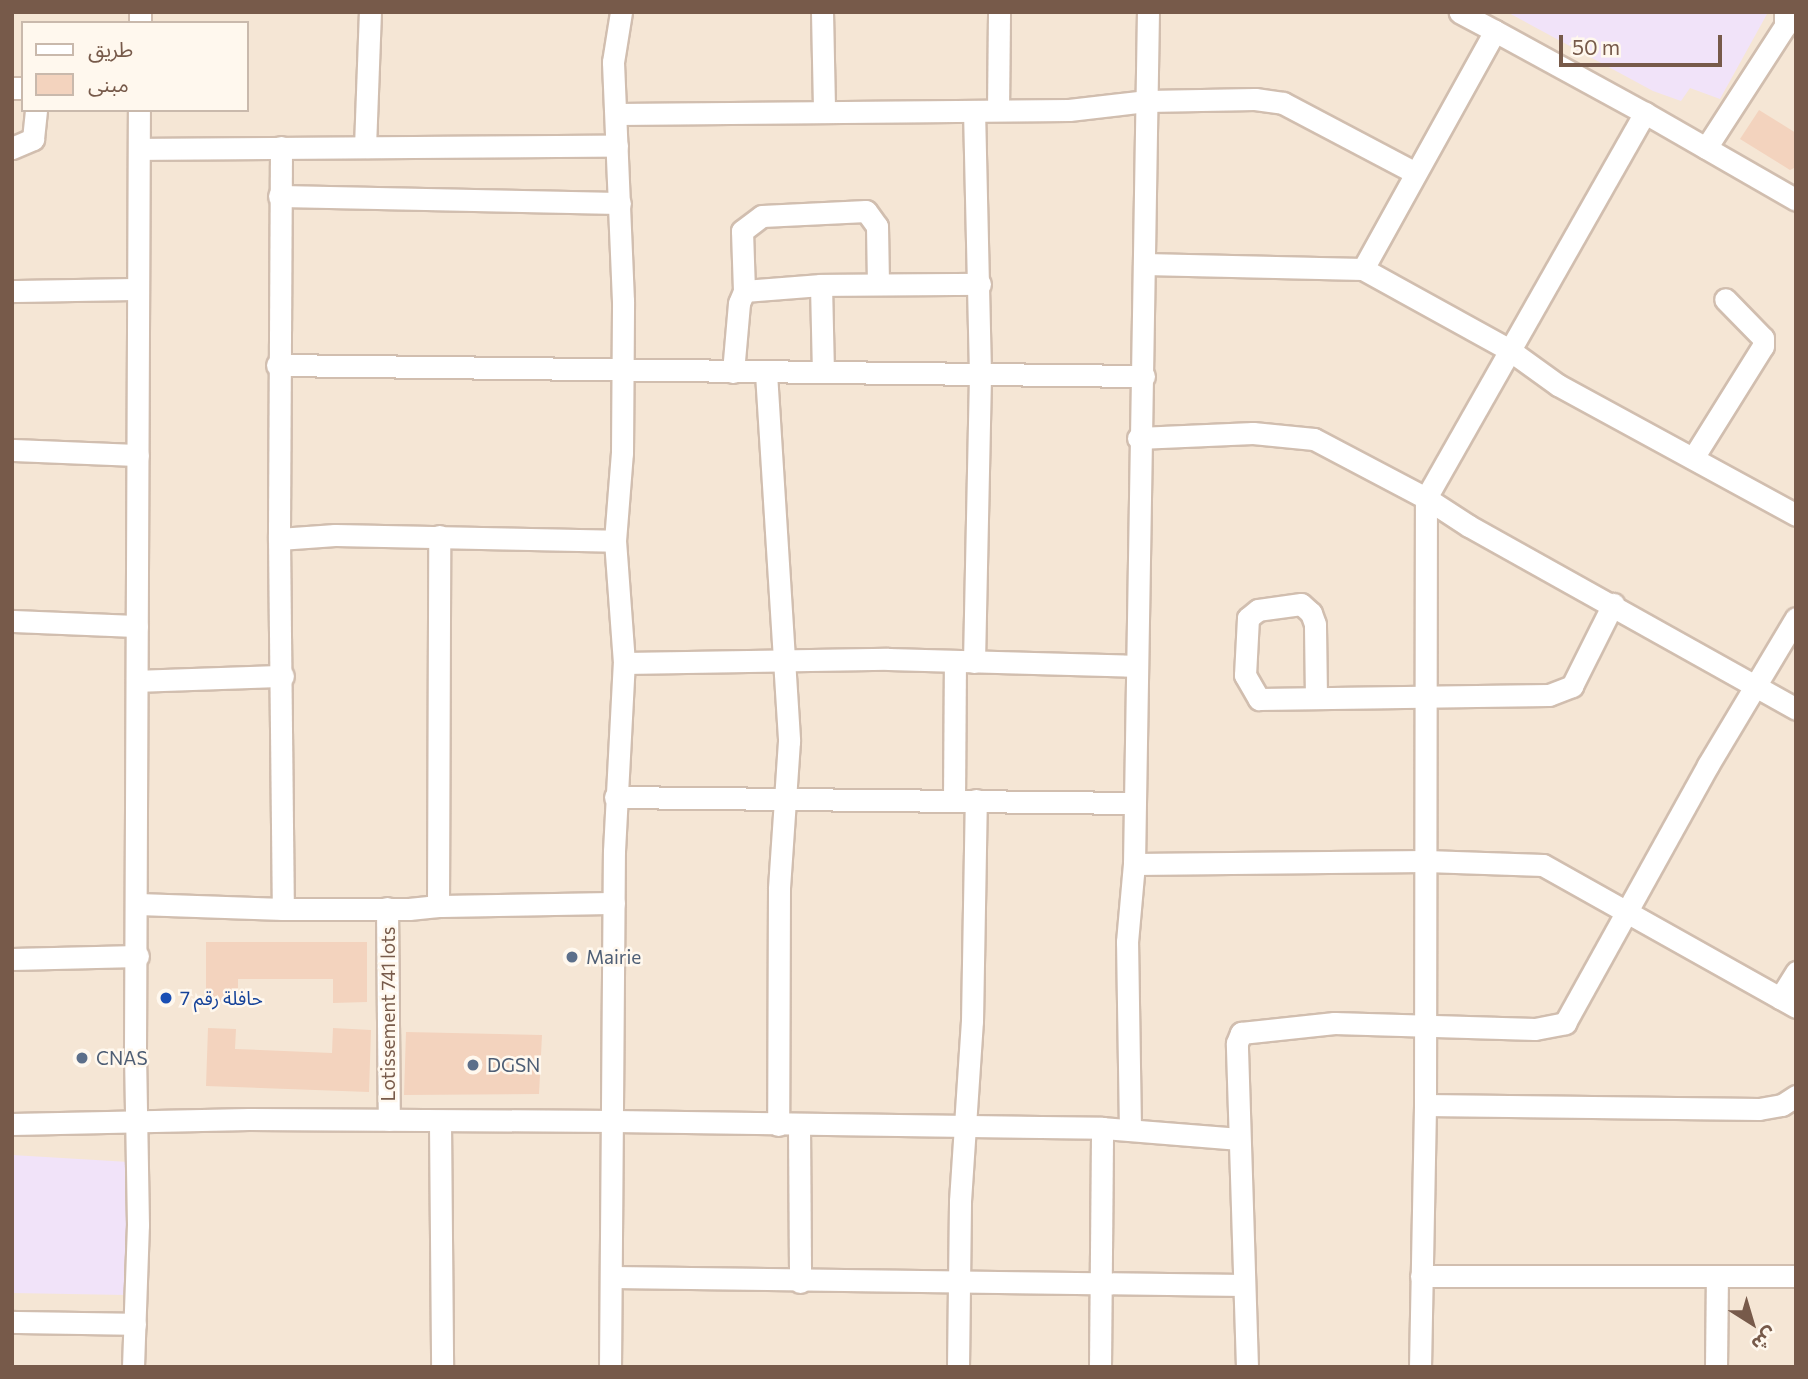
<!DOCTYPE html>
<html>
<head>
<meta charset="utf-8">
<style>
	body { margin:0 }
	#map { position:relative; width:1808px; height:1379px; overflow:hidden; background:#fdf4e7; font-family:Commissioner,"Noto Sans Arabic",sans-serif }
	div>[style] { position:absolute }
	.residential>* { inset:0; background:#f5e6d5 }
	.education>* { inset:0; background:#f1e3f9 }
	.building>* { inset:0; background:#f3d3be }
	.roads { filter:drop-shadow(2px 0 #d1beaf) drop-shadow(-2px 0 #d1beaf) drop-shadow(0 2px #d1beaf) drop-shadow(0 -2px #d1beaf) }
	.street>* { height:21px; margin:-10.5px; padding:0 10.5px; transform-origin:10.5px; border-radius:10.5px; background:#fff }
	.dots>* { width:19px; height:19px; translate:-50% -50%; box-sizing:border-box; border:4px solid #fff8ee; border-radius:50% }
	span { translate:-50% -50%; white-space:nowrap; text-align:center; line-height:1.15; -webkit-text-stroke:5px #fff8ee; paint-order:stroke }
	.service-label { font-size:19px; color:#4e5e75 }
	.left { translate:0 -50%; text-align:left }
	.transit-label { font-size:19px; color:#164399 }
	.street-label { font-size:19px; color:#775a4a }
	.frame { position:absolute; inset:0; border:14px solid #775a4a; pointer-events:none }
	.legend { position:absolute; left:21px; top:21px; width:228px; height:91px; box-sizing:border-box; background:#fff8ee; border:2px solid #c9b9ac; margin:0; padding:9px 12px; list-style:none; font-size:21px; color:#775a4a }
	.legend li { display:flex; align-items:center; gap:14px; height:35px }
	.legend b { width:35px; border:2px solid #c9b9ac }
	.north { position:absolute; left:1717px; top:1288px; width:70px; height:70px; -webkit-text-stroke:5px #fff8ee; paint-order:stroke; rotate:143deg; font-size:19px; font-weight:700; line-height:28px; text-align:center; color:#775a4a }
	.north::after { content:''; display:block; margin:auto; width:24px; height:32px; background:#775a4a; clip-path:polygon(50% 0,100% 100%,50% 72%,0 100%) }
	.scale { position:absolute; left:1559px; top:35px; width:163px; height:32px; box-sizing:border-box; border:4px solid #775a4a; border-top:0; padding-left:9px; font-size:21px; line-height:24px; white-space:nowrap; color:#775a4a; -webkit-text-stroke:5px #fff8ee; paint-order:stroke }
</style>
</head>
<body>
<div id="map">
	<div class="residential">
		<i style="clip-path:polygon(evenodd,12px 12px,1796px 12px,1796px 1367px,12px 1367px,12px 12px,23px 23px,247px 23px,247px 110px,23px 110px,23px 23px)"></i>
	</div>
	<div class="education">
		<i style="clip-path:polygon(1507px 12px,1767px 12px,1767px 14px,1720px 99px,1690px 88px,1681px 101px,1653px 91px)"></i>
		<i style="clip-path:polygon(12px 1155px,129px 1162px,126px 1295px,12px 1293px)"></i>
	</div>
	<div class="building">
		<i style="clip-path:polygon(1759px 110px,1796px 133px,1796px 167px,1790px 170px,1740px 139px)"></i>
		<i style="clip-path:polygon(206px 942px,367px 942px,367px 1002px,333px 1003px,333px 979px,238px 979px,238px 1002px,206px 1002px)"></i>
		<i style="clip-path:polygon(208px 1028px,236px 1029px,235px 1049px,332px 1053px,333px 1028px,371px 1030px,369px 1092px,206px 1086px)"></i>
		<i style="clip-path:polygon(406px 1032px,542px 1035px,539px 1094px,404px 1095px)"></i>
	</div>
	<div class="roads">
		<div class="street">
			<i style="left:822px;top:12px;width:99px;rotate:88.8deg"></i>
			<i style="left:140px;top:23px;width:11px;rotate:-90deg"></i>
			<i style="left:1495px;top:31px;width:171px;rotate:28.7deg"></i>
			<i style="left:12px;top:88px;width:11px"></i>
			<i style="left:998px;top:110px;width:98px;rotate:-89.4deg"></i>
			<i style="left:617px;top:114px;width:452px;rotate:-0.5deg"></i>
			<i style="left:1069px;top:110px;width:79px;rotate:-6.6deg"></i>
			<i style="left:1147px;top:101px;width:108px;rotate:-1.1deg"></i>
			<i style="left:1255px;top:99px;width:28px;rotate:8deg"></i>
			<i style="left:1283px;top:103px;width:148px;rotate:27.8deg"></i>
			<i style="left:281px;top:147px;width:392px;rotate:90.3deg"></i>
			<i style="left:279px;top:539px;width:56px;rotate:-4.1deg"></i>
			<i style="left:335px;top:535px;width:280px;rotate:1.2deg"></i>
			<i style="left:365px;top:147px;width:135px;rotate:-87.9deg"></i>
			<i style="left:12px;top:148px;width:23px;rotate:-23deg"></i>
			<i style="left:33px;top:139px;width:29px;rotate:-84deg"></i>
			<i style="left:1706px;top:148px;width:145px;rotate:-57.1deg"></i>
			<i style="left:1785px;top:26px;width:14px;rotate:-90deg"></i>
			<i style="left:139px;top:149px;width:478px;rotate:-0.4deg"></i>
			<i style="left:279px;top:196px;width:341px;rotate:1.2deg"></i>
			<i style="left:1144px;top:264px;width:219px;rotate:1.3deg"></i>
			<i style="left:1363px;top:269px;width:166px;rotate:28.9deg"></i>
			<i style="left:1508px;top:349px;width:62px;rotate:35.8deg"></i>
			<i style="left:1558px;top:385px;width:271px;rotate:28.6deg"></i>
			<i style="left:1363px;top:269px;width:272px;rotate:-61deg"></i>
			<i style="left:1495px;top:31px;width:40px;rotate:-152deg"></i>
			<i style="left:821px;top:285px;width:86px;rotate:88.7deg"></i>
			<i style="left:12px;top:291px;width:126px;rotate:-0.9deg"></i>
			<i style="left:744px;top:291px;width:60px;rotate:-91.9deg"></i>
			<i style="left:742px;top:231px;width:25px;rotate:-37deg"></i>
			<i style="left:762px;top:216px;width:104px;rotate:-2.8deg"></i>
			<i style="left:866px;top:211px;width:19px;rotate:54deg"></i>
			<i style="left:877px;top:226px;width:58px;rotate:89deg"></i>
			<i style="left:277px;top:365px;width:867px;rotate:0.73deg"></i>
			<i style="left:733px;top:372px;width:69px;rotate:-85deg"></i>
			<i style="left:739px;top:303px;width:13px;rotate:-67deg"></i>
			<i style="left:744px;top:291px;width:77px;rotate:-4.5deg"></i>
			<i style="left:821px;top:285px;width:159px;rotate:-0.4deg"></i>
			<i style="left:766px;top:373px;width:369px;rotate:86.4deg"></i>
			<i style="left:789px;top:741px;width:148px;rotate:93.9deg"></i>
			<i style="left:779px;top:889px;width:236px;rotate:90.2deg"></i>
			<i style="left:1138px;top:438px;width:115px;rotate:-2.5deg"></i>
			<i style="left:1253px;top:433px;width:61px;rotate:5.6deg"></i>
			<i style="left:1314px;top:439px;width:127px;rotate:27.8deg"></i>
			<i style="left:1426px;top:498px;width:51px;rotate:33.1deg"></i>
			<i style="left:1469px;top:526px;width:375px;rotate:29.2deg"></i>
			<i style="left:12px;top:450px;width:126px;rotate:2.3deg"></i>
			<i style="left:1693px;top:458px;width:132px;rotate:-58deg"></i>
			<i style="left:1763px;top:346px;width:8px;rotate:-90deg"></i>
			<i style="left:1763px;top:338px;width:54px;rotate:-134.3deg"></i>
			<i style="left:279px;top:539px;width:370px;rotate:89.4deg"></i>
			<i style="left:283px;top:909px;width:126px"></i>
			<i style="left:409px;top:909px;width:29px;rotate:-6deg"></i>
			<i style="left:438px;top:906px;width:370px;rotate:-89.8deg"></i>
			<i style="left:12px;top:621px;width:125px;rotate:2.3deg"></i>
			<i style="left:974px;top:662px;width:288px;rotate:-88.8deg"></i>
			<i style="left:980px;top:374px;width:262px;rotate:-91.3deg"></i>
			<i style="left:624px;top:663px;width:264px;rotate:-0.9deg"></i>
			<i style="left:888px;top:659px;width:249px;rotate:1.6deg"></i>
			<i style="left:137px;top:681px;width:146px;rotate:-2deg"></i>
			<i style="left:1316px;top:698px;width:74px;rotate:-90.8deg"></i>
			<i style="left:1315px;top:624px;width:12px;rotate:-110deg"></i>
			<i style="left:1311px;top:613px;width:13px;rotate:-138deg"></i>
			<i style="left:1301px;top:604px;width:43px;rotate:172.1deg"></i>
			<i style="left:1258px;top:610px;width:13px;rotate:141deg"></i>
			<i style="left:1248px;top:618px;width:57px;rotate:93deg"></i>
			<i style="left:1245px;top:675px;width:28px;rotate:60deg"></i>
			<i style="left:1259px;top:699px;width:290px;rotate:-0.8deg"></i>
			<i style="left:1549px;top:695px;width:25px;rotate:-21deg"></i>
			<i style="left:1572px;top:686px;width:92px;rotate:-63.4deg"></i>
			<i style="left:615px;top:797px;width:518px;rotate:0.66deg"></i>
			<i style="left:954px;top:800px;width:137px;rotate:-89.6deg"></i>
			<i style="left:1134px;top:864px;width:292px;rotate:-0.6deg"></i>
			<i style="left:1426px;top:861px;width:117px;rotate:2deg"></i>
			<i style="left:1543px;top:865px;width:290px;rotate:29.3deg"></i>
			<i style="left:138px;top:904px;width:145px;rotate:2deg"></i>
			<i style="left:438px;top:906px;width:176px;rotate:-1deg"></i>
			<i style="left:387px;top:908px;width:212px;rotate:89.5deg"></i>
			<i style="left:12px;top:959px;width:126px;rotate:-1.4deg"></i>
			<i style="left:1780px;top:998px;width:31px;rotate:-58deg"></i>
			<i style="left:1425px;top:1105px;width:334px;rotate:0.7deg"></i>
			<i style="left:1759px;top:1109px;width:23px;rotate:-10deg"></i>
			<i style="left:1782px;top:1105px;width:17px;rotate:-33deg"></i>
			<i style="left:440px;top:1123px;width:244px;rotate:89.5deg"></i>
			<i style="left:12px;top:1124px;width:237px;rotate:-1.2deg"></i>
			<i style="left:249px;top:1119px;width:365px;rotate:0.3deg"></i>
			<i style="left:614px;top:1121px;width:488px;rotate:0.8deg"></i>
			<i style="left:1102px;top:1128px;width:137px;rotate:4.6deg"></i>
			<i style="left:799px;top:1126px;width:156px;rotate:89.6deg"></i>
			<i style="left:1130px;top:1130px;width:188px;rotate:-90.9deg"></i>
			<i style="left:1127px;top:942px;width:78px;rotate:-84.9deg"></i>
			<i style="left:1134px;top:864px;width:852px;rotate:-89.06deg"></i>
			<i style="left:1421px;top:1276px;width:375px"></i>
			<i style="left:613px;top:1277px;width:631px;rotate:0.73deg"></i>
			<i style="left:12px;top:1322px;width:123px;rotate:0.9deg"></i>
			<i style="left:133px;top:1367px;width:142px;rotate:-88deg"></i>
			<i style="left:138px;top:1225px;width:177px;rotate:-91deg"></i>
			<i style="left:135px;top:1048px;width:938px;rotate:-89.76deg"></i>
			<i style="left:610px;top:1367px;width:516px;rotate:-89.56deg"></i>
			<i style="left:614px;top:851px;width:188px;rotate:-87deg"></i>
			<i style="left:624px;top:663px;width:122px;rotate:-94.2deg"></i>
			<i style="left:615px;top:541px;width:88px;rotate:-85.5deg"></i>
			<i style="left:622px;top:453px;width:152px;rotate:-89.6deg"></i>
			<i style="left:623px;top:301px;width:239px;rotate:-92.4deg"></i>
			<i style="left:613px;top:62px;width:51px;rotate:-80.9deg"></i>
			<i style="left:958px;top:1367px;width:166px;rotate:-89.3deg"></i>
			<i style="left:960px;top:1201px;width:180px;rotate:-86.2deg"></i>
			<i style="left:972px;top:1021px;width:221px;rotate:-89deg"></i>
			<i style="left:1100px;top:1367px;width:239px;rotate:-89.5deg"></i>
			<i style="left:1247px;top:1367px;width:324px;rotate:-91.8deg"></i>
			<i style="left:1237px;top:1043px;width:11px;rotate:-68deg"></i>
			<i style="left:1241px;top:1033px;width:94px;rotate:-6.1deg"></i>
			<i style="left:1334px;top:1023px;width:201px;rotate:1.7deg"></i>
			<i style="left:1535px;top:1029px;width:31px;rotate:-11deg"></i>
			<i style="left:1565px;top:1023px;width:295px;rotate:-61deg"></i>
			<i style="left:1708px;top:765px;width:171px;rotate:-59.1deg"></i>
			<i style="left:1420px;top:1367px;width:262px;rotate:-88.9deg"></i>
			<i style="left:1425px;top:1105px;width:607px;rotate:-89.91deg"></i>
			<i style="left:1426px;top:498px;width:443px;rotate:-60.4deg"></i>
			<i style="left:1645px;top:113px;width:174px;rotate:29.9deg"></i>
			<i style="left:1716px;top:1367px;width:91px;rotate:-89.4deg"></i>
		</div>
	</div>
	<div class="dots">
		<i style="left:572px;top:957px;background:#5c6f8a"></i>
		<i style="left:166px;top:998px;background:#1a4fb4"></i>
		<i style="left:82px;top:1058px;background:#5c6f8a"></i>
		<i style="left:473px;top:1065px;background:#5c6f8a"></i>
	</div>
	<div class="service-label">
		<span class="left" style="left:586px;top:957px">Mairie</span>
		<span class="left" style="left:96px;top:1058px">CNAS</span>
		<span class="left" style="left:487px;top:1065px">DGSN</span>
	</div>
	<div class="transit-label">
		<span class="left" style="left:180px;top:998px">حافلة رقم 7</span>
	</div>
	<div class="street-label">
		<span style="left:388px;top:1014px;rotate:-90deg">Lotissement 741 lots</span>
	</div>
	<div class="frame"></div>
	<ul class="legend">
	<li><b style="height:9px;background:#fff"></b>طريق</li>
	<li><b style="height:19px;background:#f3d3be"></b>مبنى</li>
	</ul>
	<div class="north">ش</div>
	<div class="scale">50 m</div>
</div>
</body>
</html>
